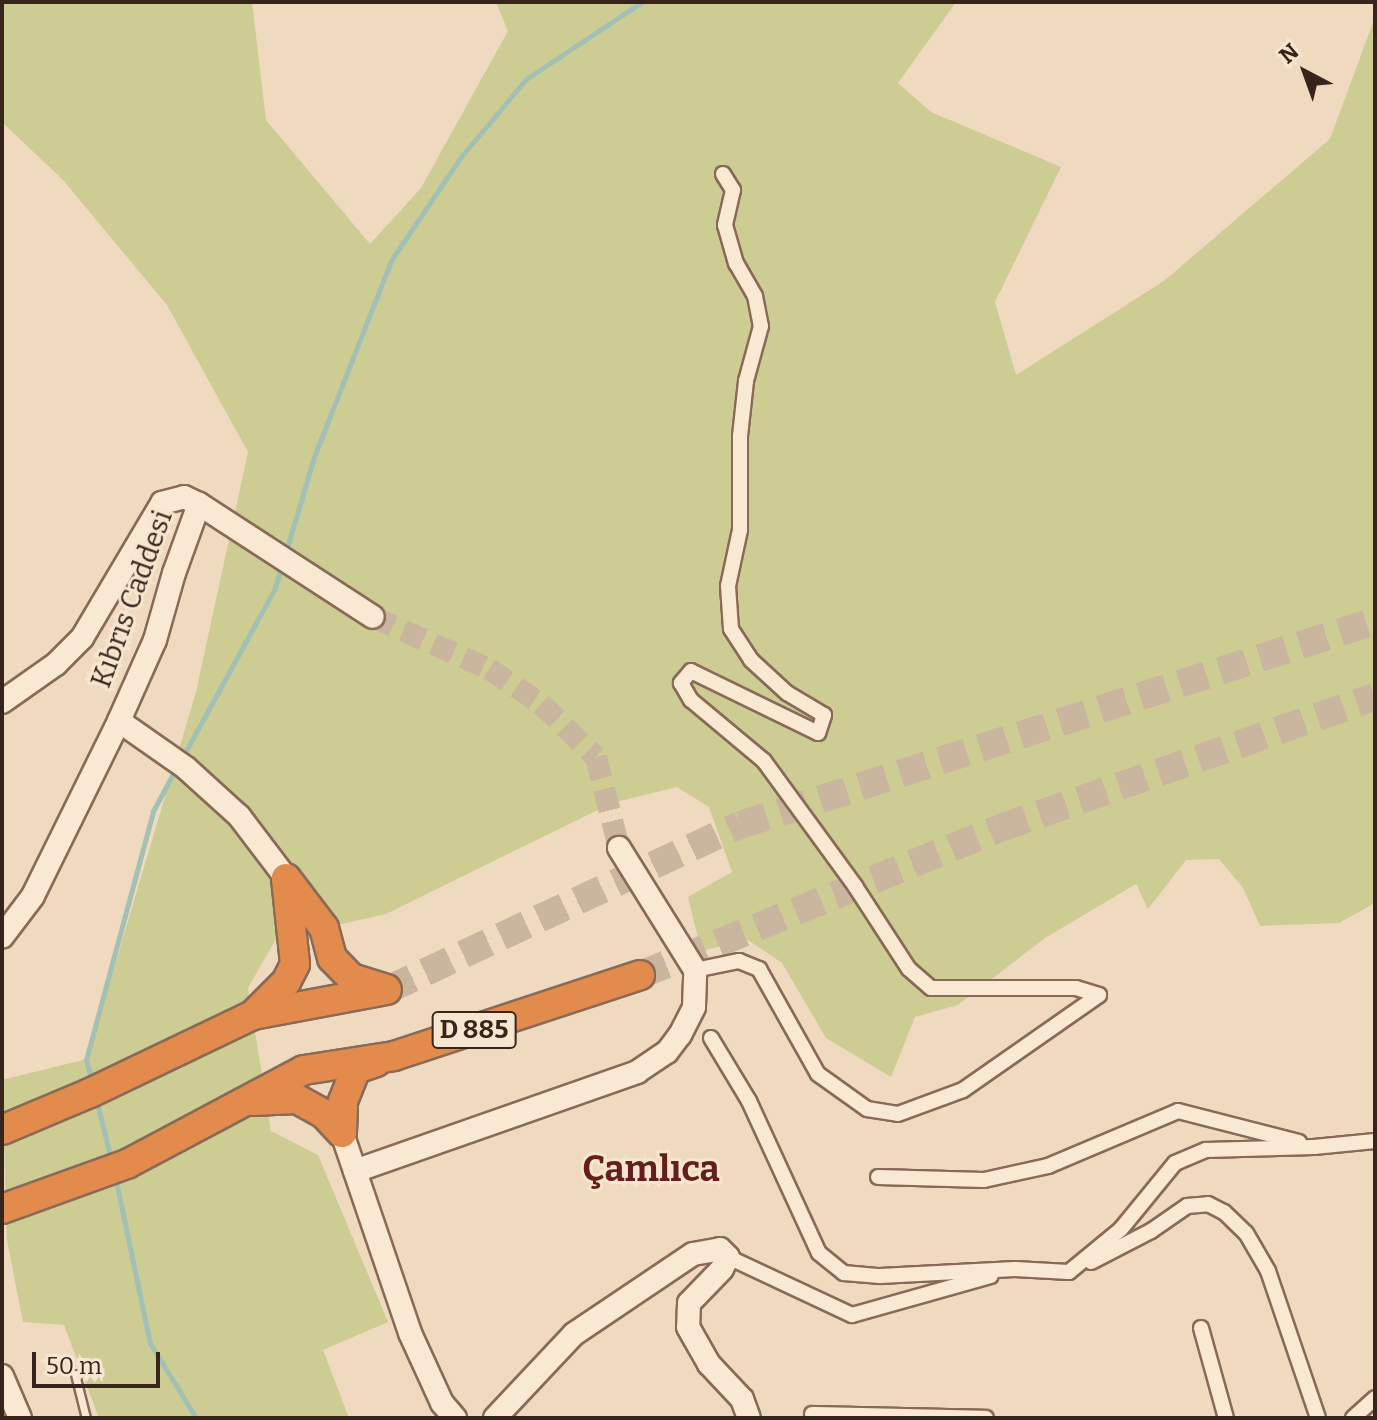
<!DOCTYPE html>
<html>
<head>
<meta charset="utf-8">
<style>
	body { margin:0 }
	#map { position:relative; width:1377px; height:1420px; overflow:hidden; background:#efdabf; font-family:Bitter,serif }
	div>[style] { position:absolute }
	.green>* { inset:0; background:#cdcc93 }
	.stream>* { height:5px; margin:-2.5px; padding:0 2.5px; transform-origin:2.5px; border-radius:2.5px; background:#a2c1b4 }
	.secondary-tunnel>* { height:22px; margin-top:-11px; transform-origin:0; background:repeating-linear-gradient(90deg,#cab69e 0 22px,transparent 0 33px) }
	.highway-tunnel>* { height:28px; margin-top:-14px; transform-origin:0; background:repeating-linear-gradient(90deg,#cab69e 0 28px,transparent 0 42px) }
	.roads { filter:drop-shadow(2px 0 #886a57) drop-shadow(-2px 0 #886a57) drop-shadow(0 2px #886a57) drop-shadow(0 -2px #886a57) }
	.lane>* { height:7px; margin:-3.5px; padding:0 3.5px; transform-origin:3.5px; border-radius:3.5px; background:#fae9d2 }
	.street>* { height:14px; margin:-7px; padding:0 7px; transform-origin:7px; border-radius:7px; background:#fae9d2 }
	.secondary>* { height:22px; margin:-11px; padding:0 11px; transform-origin:11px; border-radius:11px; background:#fae9d2 }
	.highway>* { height:28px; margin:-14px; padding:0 14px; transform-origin:14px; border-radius:14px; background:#e28b4c }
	span { translate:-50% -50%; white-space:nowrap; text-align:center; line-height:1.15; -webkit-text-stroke:6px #f6e5cf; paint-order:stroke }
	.shield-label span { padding:2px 6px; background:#f6e5cf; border:2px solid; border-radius:6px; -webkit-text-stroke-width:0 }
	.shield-label { font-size:26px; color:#37251c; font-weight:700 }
	.street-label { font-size:28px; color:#37251c }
	.district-label { font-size:36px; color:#651f1a; font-weight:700 }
	.frame { position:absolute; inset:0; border:4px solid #37251c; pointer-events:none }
	.north { position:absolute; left:1265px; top:32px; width:80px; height:80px; -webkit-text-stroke:6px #f6e5cf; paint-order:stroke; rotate:319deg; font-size:22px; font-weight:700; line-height:32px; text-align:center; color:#37251c }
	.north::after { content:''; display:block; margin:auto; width:28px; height:36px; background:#37251c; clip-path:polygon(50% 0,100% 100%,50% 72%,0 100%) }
	.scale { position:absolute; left:32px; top:1352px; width:128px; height:36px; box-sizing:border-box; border:4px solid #37251c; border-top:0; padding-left:10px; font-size:24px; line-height:28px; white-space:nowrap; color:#37251c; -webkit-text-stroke:6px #f6e5cf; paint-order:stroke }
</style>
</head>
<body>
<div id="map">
	<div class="green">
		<i style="clip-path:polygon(2px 2px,252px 2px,266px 120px,370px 244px,421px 188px,508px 31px,496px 2px,956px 2px,898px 83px,931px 112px,1061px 167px,995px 302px,1016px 375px,1164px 281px,1330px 139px,1375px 17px,1375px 903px,1339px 923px,1260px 926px,1243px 888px,1219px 859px,1186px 860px,1148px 909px,1136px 884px,1045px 938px,958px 1005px,915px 1017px,891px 1077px,826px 1038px,782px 963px,748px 940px,701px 951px,688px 897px,732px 872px,709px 807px,677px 787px,612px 803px,386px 914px,337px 925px,288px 918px,248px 988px,271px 1131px,318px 1155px,388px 1322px,323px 1350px,349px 1418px,99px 1418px,64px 1325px,23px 1322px,7px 1240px,2px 1080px,87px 1059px,196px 692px,248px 452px,167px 305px,63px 180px,2px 122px)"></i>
	</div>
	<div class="stream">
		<i style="left:286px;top:551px;width:101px;rotate:-73.4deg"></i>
		<i style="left:315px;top:454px;width:210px;rotate:-68.5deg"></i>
		<i style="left:392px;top:259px;width:122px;rotate:-56deg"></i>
		<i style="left:460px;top:158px;width:103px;rotate:-50.1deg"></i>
		<i style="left:526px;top:79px;width:139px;rotate:-33.6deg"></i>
		<i style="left:182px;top:758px;width:194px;rotate:-61.3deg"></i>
		<i style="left:275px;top:588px;width:24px;rotate:-73deg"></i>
		<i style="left:92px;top:1081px;width:22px;rotate:-106deg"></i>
		<i style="left:86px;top:1060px;width:258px;rotate:-74.9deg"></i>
		<i style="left:153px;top:811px;width:47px;rotate:-61.8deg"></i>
		<i style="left:96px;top:1099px;width:62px;rotate:76deg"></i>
		<i style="left:115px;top:1176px;width:171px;rotate:78.2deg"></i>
		<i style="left:150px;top:1343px;width:88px;rotate:58.5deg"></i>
	</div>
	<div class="secondary-tunnel">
		<i style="left:373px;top:617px;width:127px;rotate:24.1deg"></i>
		<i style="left:489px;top:669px;width:63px;rotate:33.9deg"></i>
		<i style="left:541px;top:704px;width:76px;rotate:43.9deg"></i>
		<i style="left:596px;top:757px;width:94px;rotate:75.8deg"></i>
	</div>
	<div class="highway-tunnel">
		<i style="left:640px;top:975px;width:389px;rotate:-22.2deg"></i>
		<i style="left:1000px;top:828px;width:397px;rotate:-19.3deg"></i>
		<i style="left:387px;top:990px;width:390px;rotate:-25.1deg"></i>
		<i style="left:740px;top:825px;width:667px;rotate:-17.81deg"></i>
	</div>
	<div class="roads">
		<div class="lane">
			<i style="left:75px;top:1374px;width:45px;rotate:76deg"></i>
		</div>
		<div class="street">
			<i style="left:723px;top:174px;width:19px;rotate:58deg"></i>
			<i style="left:733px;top:190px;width:36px;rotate:103deg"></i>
			<i style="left:725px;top:225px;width:40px;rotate:74deg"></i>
			<i style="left:736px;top:263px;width:38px;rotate:60deg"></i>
			<i style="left:755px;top:296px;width:31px;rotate:79deg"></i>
			<i style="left:761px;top:326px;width:57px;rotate:105.3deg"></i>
			<i style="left:746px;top:381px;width:55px;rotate:96.2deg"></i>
			<i style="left:740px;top:436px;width:94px;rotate:90deg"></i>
			<i style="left:740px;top:530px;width:57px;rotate:102.1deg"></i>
			<i style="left:728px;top:586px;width:43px;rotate:86deg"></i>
			<i style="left:731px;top:629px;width:37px;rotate:57deg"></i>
			<i style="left:751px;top:660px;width:49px;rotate:42.5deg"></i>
			<i style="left:787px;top:693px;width:43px;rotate:30.7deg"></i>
			<i style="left:824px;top:715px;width:19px;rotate:108deg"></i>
			<i style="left:818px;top:733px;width:141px;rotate:-154deg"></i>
			<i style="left:691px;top:671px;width:16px;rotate:130deg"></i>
			<i style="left:681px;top:683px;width:20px;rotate:60deg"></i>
			<i style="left:691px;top:700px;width:95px;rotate:39.9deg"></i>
			<i style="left:764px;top:761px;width:155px;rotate:53.9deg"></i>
			<i style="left:855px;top:886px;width:99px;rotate:57deg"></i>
			<i style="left:909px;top:969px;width:29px;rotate:41deg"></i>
			<i style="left:931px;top:988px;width:145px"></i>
			<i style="left:1076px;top:988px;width:24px;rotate:17deg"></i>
			<i style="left:695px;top:970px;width:45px;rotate:-11.6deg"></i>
			<i style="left:739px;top:961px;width:22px;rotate:22deg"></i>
			<i style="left:759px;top:969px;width:120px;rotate:60.7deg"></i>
			<i style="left:818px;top:1074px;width:60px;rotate:35.5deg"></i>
			<i style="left:867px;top:1109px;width:31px;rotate:9deg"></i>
			<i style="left:898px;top:1114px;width:69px;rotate:-20.3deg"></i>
			<i style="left:963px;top:1090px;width:166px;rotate:-34.9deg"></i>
			<i style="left:711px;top:1038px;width:74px;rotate:58.9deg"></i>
			<i style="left:749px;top:1101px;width:167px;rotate:65.3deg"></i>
			<i style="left:819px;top:1253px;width:32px;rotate:39deg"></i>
			<i style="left:844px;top:1273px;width:36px;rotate:5deg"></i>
			<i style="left:880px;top:1276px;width:135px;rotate:-3deg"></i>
			<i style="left:1015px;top:1269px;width:54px;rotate:3.2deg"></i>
			<i style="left:1069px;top:1272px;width:67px;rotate:-39.6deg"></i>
			<i style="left:1121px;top:1229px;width:85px;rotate:-50.7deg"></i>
			<i style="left:1175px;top:1163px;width:34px;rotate:-23deg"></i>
			<i style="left:1206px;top:1150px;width:108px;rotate:-1.6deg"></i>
			<i style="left:1314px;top:1147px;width:61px;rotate:-5.6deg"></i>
			<i style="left:878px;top:1177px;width:106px;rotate:1.6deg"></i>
			<i style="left:984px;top:1180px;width:66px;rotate:-12.3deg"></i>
			<i style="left:1048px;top:1166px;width:141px;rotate:-22.9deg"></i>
			<i style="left:1178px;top:1111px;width:125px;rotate:14.4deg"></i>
			<i style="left:728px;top:1257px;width:137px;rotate:25.1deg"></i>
			<i style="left:852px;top:1315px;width:144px;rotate:-15.7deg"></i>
			<i style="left:1091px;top:1262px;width:68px;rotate:-27.3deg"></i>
			<i style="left:1151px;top:1231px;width:44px;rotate:-34.8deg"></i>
			<i style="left:1187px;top:1206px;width:21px;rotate:-5deg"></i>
			<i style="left:1208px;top:1204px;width:18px;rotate:27deg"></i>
			<i style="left:1224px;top:1212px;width:30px;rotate:44deg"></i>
			<i style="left:1246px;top:1233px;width:44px;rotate:59.9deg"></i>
			<i style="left:1268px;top:1271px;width:155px;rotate:71.2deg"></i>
			<i style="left:1201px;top:1328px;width:93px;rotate:74.5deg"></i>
			<i style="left:812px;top:1414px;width:174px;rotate:1.3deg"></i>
			<i style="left:1353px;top:1418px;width:30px;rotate:-42deg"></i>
		</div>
		<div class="secondary">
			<i style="left:199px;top:504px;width:207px;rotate:33deg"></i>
			<i style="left:2px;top:702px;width:66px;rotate:-35.1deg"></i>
			<i style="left:56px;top:664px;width:37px;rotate:-45deg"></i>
			<i style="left:82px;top:638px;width:157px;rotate:-59.3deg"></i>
			<i style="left:162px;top:503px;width:23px;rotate:-15deg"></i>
			<i style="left:184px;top:497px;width:17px;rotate:25deg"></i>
			<i style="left:199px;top:504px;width:73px;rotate:109.9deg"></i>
			<i style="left:174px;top:573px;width:70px;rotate:105.8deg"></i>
			<i style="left:155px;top:640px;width:89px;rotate:114deg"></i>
			<i style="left:119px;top:721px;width:195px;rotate:116.2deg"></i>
			<i style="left:33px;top:896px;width:51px;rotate:127.1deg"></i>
			<i style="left:119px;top:721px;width:82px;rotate:35deg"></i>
			<i style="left:186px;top:768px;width:72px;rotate:42.2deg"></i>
			<i style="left:239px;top:816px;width:78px;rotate:52.8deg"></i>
			<i style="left:342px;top:1133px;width:211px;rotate:71.2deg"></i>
			<i style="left:410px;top:1333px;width:77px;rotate:65.4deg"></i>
			<i style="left:442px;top:1403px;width:20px;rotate:49deg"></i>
			<i style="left:355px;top:1171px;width:299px;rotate:-19.3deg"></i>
			<i style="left:637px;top:1072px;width:36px;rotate:-34deg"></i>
			<i style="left:667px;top:1052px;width:21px;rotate:-53deg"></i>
			<i style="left:680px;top:1035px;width:31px;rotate:-63deg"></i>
			<i style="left:694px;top:1007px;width:37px;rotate:-88deg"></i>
			<i style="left:695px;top:970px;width:144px;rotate:-121.9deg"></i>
			<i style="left:2px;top:1376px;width:46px;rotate:66.8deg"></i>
			<i style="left:495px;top:1418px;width:115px;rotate:-46.8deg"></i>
			<i style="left:574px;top:1334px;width:143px;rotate:-33.9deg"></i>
			<i style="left:693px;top:1254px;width:27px;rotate:-10deg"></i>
			<i style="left:720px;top:1249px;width:11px;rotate:45deg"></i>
			<i style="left:728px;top:1257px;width:13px;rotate:117deg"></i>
			<i style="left:722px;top:1269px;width:47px;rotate:134.1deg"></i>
			<i style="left:689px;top:1303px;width:24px;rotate:92deg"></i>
			<i style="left:688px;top:1327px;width:43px;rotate:60.4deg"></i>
			<i style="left:709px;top:1364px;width:48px;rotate:46.7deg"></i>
			<i style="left:742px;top:1399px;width:20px;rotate:70deg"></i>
		</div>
		<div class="highway">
			<i style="left:253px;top:1015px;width:47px;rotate:-45deg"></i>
			<i style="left:286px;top:982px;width:20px;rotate:-63deg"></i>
			<i style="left:295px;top:964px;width:86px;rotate:-96deg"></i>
			<i style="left:286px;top:878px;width:63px;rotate:52.8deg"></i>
			<i style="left:324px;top:928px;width:31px;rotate:75deg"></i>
			<i style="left:332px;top:958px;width:28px;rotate:46deg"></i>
			<i style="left:351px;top:978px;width:37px;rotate:17deg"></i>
			<i style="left:253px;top:1101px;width:44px;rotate:-2.6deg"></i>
			<i style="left:297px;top:1099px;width:31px;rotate:29deg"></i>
			<i style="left:324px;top:1114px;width:26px;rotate:47deg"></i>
			<i style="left:342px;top:1133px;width:32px;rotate:-88deg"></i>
			<i style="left:343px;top:1101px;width:35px;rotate:-68deg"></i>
			<i style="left:356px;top:1069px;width:21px;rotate:-19deg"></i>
			<i style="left:2px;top:1130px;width:95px;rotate:-22.8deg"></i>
			<i style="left:90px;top:1093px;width:181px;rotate:-25.6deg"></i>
			<i style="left:253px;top:1015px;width:136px;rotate:-10.6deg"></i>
			<i style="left:2px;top:1209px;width:133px;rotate:-19.8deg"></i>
			<i style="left:127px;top:1164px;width:200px;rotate:-28deg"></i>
			<i style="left:304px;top:1070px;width:91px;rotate:-8.8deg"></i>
			<i style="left:394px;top:1056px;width:259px;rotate:-18.2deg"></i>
		</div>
	</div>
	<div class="shield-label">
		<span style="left:474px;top:1030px">D 885</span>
	</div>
	<div class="street-label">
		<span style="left:132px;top:599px;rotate:-70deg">Kıbrıs Caddesi</span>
	</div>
	<div class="district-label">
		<span style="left:651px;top:1170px">Çamlıca</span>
	</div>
	<div class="frame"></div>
	<div class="north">N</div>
	<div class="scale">50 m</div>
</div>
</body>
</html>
